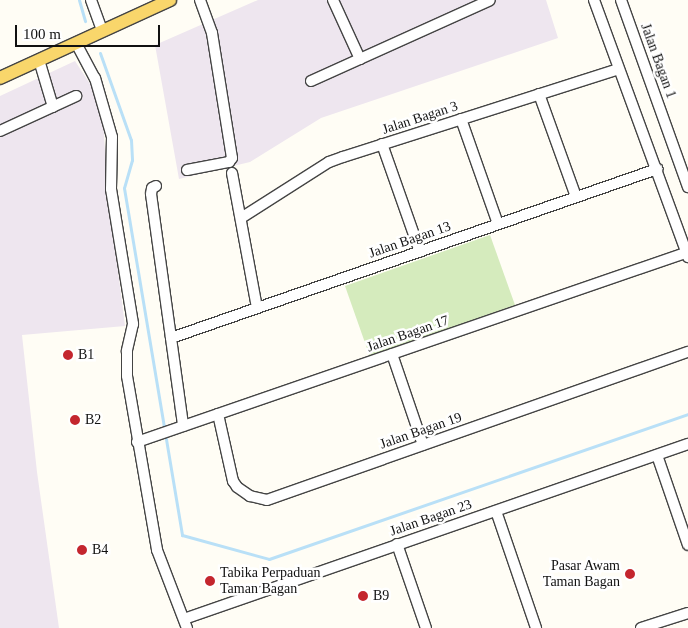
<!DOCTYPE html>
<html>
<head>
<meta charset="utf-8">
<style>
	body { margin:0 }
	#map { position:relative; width:688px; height:628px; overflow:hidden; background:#fffdf5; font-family:Georgia,serif }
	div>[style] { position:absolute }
	.industrial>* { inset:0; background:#eee6ef }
	.green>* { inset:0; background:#d5ebbd }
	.stream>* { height:3px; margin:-1.5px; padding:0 1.5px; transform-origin:1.5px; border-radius:1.5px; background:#b9e0f7 }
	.roads { filter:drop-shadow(1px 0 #444) drop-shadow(-1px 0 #444) drop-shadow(0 1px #444) drop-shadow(0 -1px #444) }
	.minor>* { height:10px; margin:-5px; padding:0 5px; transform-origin:5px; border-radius:5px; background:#fff }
	.major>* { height:12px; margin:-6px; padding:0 6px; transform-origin:6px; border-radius:6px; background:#f9d66b }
	.dots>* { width:14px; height:14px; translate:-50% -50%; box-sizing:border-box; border:2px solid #fff; border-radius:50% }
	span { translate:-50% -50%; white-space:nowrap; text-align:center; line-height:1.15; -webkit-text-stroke:5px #fff; paint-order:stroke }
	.street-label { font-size:14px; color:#111 }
	.poi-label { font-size:14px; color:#111 }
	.left { translate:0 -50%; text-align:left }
	.right { translate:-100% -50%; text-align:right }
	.scale { position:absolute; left:15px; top:25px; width:145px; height:22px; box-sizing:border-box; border:2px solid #111; border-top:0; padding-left:6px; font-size:15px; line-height:18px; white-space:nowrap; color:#111; -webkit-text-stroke:4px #fff; paint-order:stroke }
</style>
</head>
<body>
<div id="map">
	<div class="industrial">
		<i style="clip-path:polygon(258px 0,546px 0,558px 38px,321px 118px,250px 162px,179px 179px,155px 45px)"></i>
		<i style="clip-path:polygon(75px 61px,92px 87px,103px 118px,107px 184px,125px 326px,22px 335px,37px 472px,59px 628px,0 628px,0 96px)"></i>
	</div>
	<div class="green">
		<i style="clip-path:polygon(490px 235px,515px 305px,370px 357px,345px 286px)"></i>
	</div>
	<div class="stream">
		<i style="left:79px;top:0;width:22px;rotate:74deg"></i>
		<i style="left:100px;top:53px;width:92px;rotate:70.4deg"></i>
		<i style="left:131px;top:140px;width:20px;rotate:87deg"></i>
		<i style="left:132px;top:160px;width:29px;rotate:106deg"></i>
		<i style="left:124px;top:188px;width:352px;rotate:80.5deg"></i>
		<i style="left:182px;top:535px;width:90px;rotate:15.4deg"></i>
		<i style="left:269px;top:559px;width:443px;rotate:-19.1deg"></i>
	</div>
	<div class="roads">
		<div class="minor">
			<i style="left:91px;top:0;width:33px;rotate:70deg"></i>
			<i style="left:333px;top:0;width:65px;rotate:65.4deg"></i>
			<i style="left:594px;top:0;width:274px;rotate:69.9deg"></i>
			<i style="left:621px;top:0;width:199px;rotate:70.3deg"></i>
			<i style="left:76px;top:43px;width:40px;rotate:62deg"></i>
			<i style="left:95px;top:78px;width:61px;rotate:73.9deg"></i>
			<i style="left:112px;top:137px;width:52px;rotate:91.1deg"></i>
			<i style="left:111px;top:189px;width:137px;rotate:80.7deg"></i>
			<i style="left:133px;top:324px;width:28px;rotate:103deg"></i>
			<i style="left:127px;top:351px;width:25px;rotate:90deg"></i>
			<i style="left:127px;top:376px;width:177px;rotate:80.2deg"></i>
			<i style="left:157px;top:550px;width:84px;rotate:69deg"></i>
			<i style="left:39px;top:60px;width:49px;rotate:73.4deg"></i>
			<i style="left:311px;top:81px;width:196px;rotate:-24.3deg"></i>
			<i style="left:539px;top:94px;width:109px;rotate:70.2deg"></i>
			<i style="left:461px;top:119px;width:111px;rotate:70.6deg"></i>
			<i style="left:0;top:131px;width:84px;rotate:-24.7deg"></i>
			<i style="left:382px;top:144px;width:114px;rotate:70.6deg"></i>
			<i style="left:187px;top:170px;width:43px;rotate:-10.8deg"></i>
			<i style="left:229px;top:162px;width:5px;rotate:-53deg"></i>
			<i style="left:232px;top:158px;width:127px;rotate:-99.1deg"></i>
			<i style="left:212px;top:33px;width:35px;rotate:-110deg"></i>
			<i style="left:232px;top:173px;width:137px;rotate:79.5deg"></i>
			<i style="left:156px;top:186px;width:4px;rotate:153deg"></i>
			<i style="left:152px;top:188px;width:6px;rotate:99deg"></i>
			<i style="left:151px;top:194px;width:234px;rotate:82.1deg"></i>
			<i style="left:241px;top:218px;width:104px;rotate:-32.5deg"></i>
			<i style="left:329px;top:162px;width:15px;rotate:-20deg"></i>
			<i style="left:343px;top:157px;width:289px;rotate:-17.7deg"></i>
			<i style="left:171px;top:338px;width:515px;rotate:-19.17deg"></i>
			<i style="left:392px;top:354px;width:96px;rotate:71.2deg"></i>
			<i style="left:218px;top:414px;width:69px;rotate:77.4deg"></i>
			<i style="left:233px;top:481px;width:7px;rotate:56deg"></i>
			<i style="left:237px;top:487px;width:16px;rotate:35deg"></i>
			<i style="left:250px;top:496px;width:17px;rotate:13deg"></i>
			<i style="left:267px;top:500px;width:446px;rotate:-19.4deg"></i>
			<i style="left:137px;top:442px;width:583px;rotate:-19.03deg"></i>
			<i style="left:657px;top:455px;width:95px;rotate:71deg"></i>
			<i style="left:496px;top:511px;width:124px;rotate:71.1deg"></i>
			<i style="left:397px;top:544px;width:89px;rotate:71deg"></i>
			<i style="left:184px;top:619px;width:534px;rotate:-19.15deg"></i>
			<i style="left:641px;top:628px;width:49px;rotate:-17.7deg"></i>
		</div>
		<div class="major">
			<i style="left:0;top:78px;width:187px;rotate:-24.6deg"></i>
		</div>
	</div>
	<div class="dots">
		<i style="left:68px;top:355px;background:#c4262e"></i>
		<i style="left:75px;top:420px;background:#c4262e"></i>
		<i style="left:82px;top:550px;background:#c4262e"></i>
		<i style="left:630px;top:574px;background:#c4262e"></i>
		<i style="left:210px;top:581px;background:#c4262e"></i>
		<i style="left:363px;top:596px;background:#c4262e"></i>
	</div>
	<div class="street-label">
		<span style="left:658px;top:61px;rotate:70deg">Jalan Bagan 1</span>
		<span style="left:420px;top:118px;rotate:-18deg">Jalan Bagan 3</span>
		<span style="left:410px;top:240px;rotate:-19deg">Jalan Bagan 13</span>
		<span style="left:408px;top:334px;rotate:-19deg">Jalan Bagan 17</span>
		<span style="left:421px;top:431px;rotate:-19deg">Jalan Bagan 19</span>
		<span style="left:431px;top:518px;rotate:-19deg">Jalan Bagan 23</span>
	</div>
	<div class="poi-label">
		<span class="left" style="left:78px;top:355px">B1</span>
		<span class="left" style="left:85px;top:420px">B2</span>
		<span class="left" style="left:92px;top:550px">B4</span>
		<span class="right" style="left:620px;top:574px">Pasar Awam<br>Taman Bagan</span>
		<span class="left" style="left:220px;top:581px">Tabika Perpaduan<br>Taman Bagan</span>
		<span class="left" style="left:373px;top:596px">B9</span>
	</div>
	<div class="scale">100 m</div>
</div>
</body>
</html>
